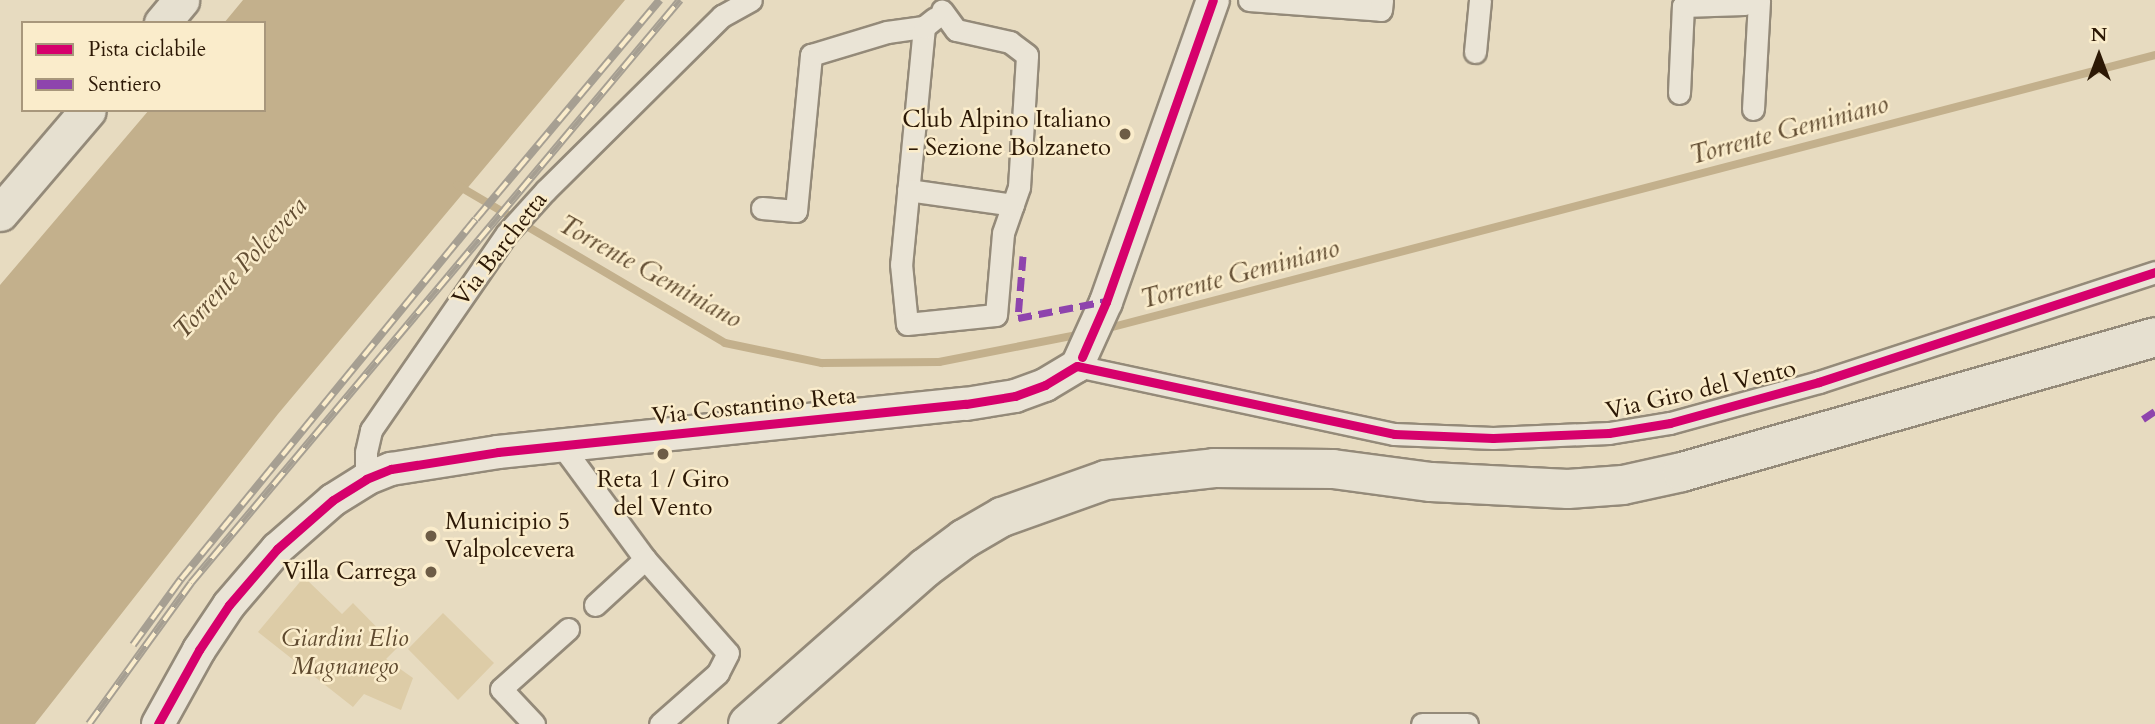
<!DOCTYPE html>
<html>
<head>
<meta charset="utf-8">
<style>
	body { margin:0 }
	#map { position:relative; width:2155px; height:724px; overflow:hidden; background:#e7dbc0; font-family:Cardo,serif }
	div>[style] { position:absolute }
	.green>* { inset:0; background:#ddcca7 }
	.water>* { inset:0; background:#c3b08c }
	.stream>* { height:8px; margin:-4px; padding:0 4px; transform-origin:4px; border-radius:4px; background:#c3b08c }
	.roads { filter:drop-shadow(2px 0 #948a79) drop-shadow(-2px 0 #948a79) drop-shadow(0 2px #948a79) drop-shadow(0 -2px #948a79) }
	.minor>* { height:21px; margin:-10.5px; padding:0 10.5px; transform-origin:10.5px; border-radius:10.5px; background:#eae4d6 }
	.secondary>* { height:32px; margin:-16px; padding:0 16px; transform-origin:16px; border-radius:16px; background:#eae4d6 }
	.primary>* { height:35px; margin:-17.5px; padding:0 17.5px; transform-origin:17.5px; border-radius:17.5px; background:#e6e0d0 }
	.motorway>* { height:38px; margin:-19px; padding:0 19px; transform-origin:19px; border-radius:19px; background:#e6e0d0 }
	.rail>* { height:8px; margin-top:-4px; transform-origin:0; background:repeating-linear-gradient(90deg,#faeccb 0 16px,#a69f92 0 32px); box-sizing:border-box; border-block:2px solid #a69f92 }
	.quiet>* { height:7px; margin-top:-3.5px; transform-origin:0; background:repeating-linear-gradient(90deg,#8e44ad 0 14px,transparent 0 21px) }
	.cycleway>* { height:9px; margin:-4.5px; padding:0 4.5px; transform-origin:4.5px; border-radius:4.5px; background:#d6006c }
	.dots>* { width:19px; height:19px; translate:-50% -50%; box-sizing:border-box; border:4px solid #faeccb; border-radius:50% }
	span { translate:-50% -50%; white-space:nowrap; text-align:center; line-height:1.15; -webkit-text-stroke:5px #faeccb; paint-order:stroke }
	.poi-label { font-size:24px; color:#2c1805 }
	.right { translate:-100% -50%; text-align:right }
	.left { translate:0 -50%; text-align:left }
	.street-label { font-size:24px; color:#2c1805 }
	.park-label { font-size:24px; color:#5f4a2f; font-style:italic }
	.water-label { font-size:26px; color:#624d32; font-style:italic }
	.legend { position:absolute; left:21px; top:21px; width:245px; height:91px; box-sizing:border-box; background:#faeccb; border:2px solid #a8977c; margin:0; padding:9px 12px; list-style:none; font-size:21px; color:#2c1805 }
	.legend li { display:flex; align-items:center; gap:14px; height:35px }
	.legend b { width:35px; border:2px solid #a8977c }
	.north { position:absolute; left:2064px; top:21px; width:70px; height:70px; -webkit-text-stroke:5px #faeccb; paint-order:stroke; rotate:0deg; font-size:19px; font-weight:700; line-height:28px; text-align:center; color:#2c1805 }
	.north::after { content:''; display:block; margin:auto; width:24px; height:32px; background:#2c1805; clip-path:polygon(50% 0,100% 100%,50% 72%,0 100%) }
</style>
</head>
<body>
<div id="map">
	<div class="green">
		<i style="clip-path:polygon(304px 577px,342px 614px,353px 603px,397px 648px,386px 659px,413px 678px,401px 710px,364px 694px,353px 707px,258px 632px)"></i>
		<i style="clip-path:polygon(443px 613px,494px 663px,458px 700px,408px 649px)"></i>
	</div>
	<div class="water">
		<i style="clip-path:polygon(243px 0,625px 0,278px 414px,35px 724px,0 724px,0 285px,149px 110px,264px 110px,264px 23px,224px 23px)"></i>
	</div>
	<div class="stream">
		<i style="left:457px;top:185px;width:311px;rotate:30.5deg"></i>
		<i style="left:725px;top:343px;width:99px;rotate:11.7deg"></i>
		<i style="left:822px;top:363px;width:117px;rotate:-0.5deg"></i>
		<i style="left:939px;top:362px;width:146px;rotate:-11.1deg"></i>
		<i style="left:1101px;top:330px;width:1089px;rotate:-14.62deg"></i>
	</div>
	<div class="roads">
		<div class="minor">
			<i style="left:1249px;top:0;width:132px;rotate:4.3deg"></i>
			<i style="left:1381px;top:10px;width:10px;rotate:-84deg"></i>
			<i style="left:924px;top:27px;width:238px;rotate:95.5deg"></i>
			<i style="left:901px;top:264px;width:60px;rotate:84.3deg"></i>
			<i style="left:907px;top:324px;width:89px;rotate:-5.8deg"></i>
			<i style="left:996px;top:315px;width:82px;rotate:-85.1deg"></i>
			<i style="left:1003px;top:233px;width:49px;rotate:-70.8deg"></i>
			<i style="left:1019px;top:187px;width:132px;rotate:-86.5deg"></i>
			<i style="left:1027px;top:55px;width:21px;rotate:-143deg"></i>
			<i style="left:1010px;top:42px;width:55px;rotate:-167.5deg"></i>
			<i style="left:956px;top:30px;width:24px;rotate:-126deg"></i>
			<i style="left:1475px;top:52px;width:52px;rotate:-84.5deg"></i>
			<i style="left:1679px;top:93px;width:87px;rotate:-87.4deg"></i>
			<i style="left:1683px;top:6px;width:61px;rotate:-1.9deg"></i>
			<i style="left:1744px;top:4px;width:8px;rotate:-30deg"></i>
			<i style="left:1753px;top:109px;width:109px;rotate:-86.8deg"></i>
			<i style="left:908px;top:190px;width:106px;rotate:8.1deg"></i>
			<i style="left:762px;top:208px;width:34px;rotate:5deg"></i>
			<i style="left:796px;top:211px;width:157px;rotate:-84.5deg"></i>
			<i style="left:811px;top:55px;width:79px;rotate:-16.8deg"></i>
			<i style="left:887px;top:32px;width:37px;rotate:-8deg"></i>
			<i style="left:924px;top:27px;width:13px;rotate:-39deg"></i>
			<i style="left:1077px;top:366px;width:324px;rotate:12.1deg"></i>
			<i style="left:1394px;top:434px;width:99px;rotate:2.3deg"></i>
			<i style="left:1493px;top:438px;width:116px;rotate:-2.5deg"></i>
			<i style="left:1609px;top:433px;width:62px;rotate:-9.3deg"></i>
			<i style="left:1670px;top:423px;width:155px;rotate:-15.4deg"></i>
			<i style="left:1819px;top:382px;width:354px;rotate:-18.1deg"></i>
			<i style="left:562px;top:446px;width:140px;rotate:53.7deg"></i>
			<i style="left:645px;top:559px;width:125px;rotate:48.6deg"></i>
			<i style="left:728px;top:653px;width:22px;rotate:117deg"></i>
			<i style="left:718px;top:673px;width:77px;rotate:138.7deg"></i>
			<i style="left:366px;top:479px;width:27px;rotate:-90deg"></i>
			<i style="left:366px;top:452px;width:23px;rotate:-77deg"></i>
			<i style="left:371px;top:430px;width:239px;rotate:-55.4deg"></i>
			<i style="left:507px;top:233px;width:57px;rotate:-47.9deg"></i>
			<i style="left:545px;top:191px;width:249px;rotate:-44.7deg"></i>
			<i style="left:722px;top:16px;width:33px;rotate:-29deg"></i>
			<i style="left:595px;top:605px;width:68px;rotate:-42.6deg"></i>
			<i style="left:534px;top:724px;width:48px;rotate:-133.3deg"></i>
			<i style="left:501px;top:689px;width:90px;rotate:-41.8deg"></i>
			<i style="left:1422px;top:724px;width:45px"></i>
		</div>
		<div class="secondary">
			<i style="left:158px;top:724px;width:85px;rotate:-61deg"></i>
			<i style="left:199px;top:650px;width:54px;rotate:-56.3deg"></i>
			<i style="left:229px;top:605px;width:74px;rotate:-49.4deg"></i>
			<i style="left:277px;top:549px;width:74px;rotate:-41.2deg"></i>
			<i style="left:333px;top:500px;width:39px;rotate:-32deg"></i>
			<i style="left:366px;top:479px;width:27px;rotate:-22deg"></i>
			<i style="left:391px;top:469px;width:108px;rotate:-9deg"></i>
			<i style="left:498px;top:452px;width:470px;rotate:-5.9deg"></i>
			<i style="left:966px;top:404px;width:50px;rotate:-9.3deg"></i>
			<i style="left:1015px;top:396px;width:32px;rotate:-20deg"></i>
			<i style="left:1045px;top:385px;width:37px;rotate:-31deg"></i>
			<i style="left:1077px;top:366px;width:70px;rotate:-65.6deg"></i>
			<i style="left:1106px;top:302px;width:320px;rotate:-70.5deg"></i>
		</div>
		<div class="primary">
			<i style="left:162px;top:23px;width:30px;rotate:-50deg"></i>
			<i style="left:0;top:213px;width:135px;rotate:-49.5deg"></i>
		</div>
		<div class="motorway">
			<i style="left:748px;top:724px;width:236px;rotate:-41.4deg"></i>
			<i style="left:925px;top:568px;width:49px;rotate:-36.6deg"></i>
			<i style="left:964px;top:539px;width:44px;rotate:-30.1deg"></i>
			<i style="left:1002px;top:517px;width:110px;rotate:-19.6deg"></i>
			<i style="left:1106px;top:480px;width:109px;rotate:-6.3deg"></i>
			<i style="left:1214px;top:468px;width:119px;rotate:0.5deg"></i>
			<i style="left:1333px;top:469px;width:99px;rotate:7.6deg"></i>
			<i style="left:1431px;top:482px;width:137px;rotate:2.9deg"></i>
			<i style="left:1568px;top:489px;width:55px;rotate:-4.2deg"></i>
			<i style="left:1623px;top:485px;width:60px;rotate:-12.4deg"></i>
			<i style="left:1682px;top:472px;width:492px;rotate:-15.9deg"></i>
		</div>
	</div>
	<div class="rail">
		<i style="left:133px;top:645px;width:82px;rotate:-54deg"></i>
		<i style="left:181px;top:579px;width:465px;rotate:-50.7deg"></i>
		<i style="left:476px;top:219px;width:286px;rotate:-50deg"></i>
		<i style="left:89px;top:724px;width:174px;rotate:-54.1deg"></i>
		<i style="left:191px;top:583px;width:761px;rotate:-50.01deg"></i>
	</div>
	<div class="quiet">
		<i style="left:1023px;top:256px;width:62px;rotate:94.6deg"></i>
		<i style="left:1018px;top:318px;width:90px;rotate:-10.9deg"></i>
		<i style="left:2143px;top:419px;width:14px;rotate:-34deg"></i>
	</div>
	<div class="cycleway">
		<i style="left:1082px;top:357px;width:60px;rotate:-66.4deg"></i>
		<i style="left:1106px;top:302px;width:320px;rotate:-70.5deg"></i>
		<i style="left:158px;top:724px;width:85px;rotate:-61deg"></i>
		<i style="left:199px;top:650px;width:54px;rotate:-56.3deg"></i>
		<i style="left:229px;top:605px;width:74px;rotate:-49.4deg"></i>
		<i style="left:277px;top:549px;width:74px;rotate:-41.2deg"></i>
		<i style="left:333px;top:500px;width:39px;rotate:-32deg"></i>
		<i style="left:366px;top:479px;width:27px;rotate:-22deg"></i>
		<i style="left:391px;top:469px;width:108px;rotate:-9deg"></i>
		<i style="left:498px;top:452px;width:470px;rotate:-5.9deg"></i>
		<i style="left:966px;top:404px;width:50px;rotate:-9.3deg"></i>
		<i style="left:1015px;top:396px;width:32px;rotate:-20deg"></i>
		<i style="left:1045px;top:385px;width:37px;rotate:-31deg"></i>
		<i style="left:1077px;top:366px;width:324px;rotate:12.1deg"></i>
		<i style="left:1394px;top:434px;width:99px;rotate:2.3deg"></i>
		<i style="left:1493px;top:438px;width:116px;rotate:-2.5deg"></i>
		<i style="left:1609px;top:433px;width:62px;rotate:-9.3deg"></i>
		<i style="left:1670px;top:423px;width:155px;rotate:-15.4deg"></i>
		<i style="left:1819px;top:382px;width:354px;rotate:-18.1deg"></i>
	</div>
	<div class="dots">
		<i style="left:1125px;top:134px;background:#6d5c46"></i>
		<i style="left:663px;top:454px;background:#6d5c46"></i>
		<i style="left:431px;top:536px;background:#6d5c46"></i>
		<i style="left:431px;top:572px;background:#6d5c46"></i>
	</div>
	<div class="poi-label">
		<span class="right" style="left:1111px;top:134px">Club Alpino Italiano<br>- Sezione Bolzaneto</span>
		<span style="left:663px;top:494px">Reta 1 / Giro<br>del Vento</span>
		<span class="left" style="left:445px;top:536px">Municipio 5<br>Valpolcevera</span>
		<span class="right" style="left:417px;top:572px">Villa Carrega</span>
	</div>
	<div class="street-label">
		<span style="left:500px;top:249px;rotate:-52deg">Via Barchetta</span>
		<span style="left:1701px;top:390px;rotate:-13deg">Via Giro del Vento</span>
		<span style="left:754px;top:406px;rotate:-6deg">Via Costantino Reta</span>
	</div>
	<div class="park-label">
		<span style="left:345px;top:653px">Giardini Elio<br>Magnanego</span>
	</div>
	<div class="water-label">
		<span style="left:1789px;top:130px;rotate:-15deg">Torrente Geminiano</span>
		<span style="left:240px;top:268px;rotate:-47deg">Torrente Polcevera</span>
		<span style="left:650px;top:272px;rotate:29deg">Torrente Geminiano</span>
		<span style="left:1240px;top:274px;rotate:-15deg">Torrente Geminiano</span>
	</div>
	<ul class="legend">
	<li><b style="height:9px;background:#d6006c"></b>Pista ciclabile</li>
	<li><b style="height:9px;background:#8e44ad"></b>Sentiero</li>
	</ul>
	<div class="north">N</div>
</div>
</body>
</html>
